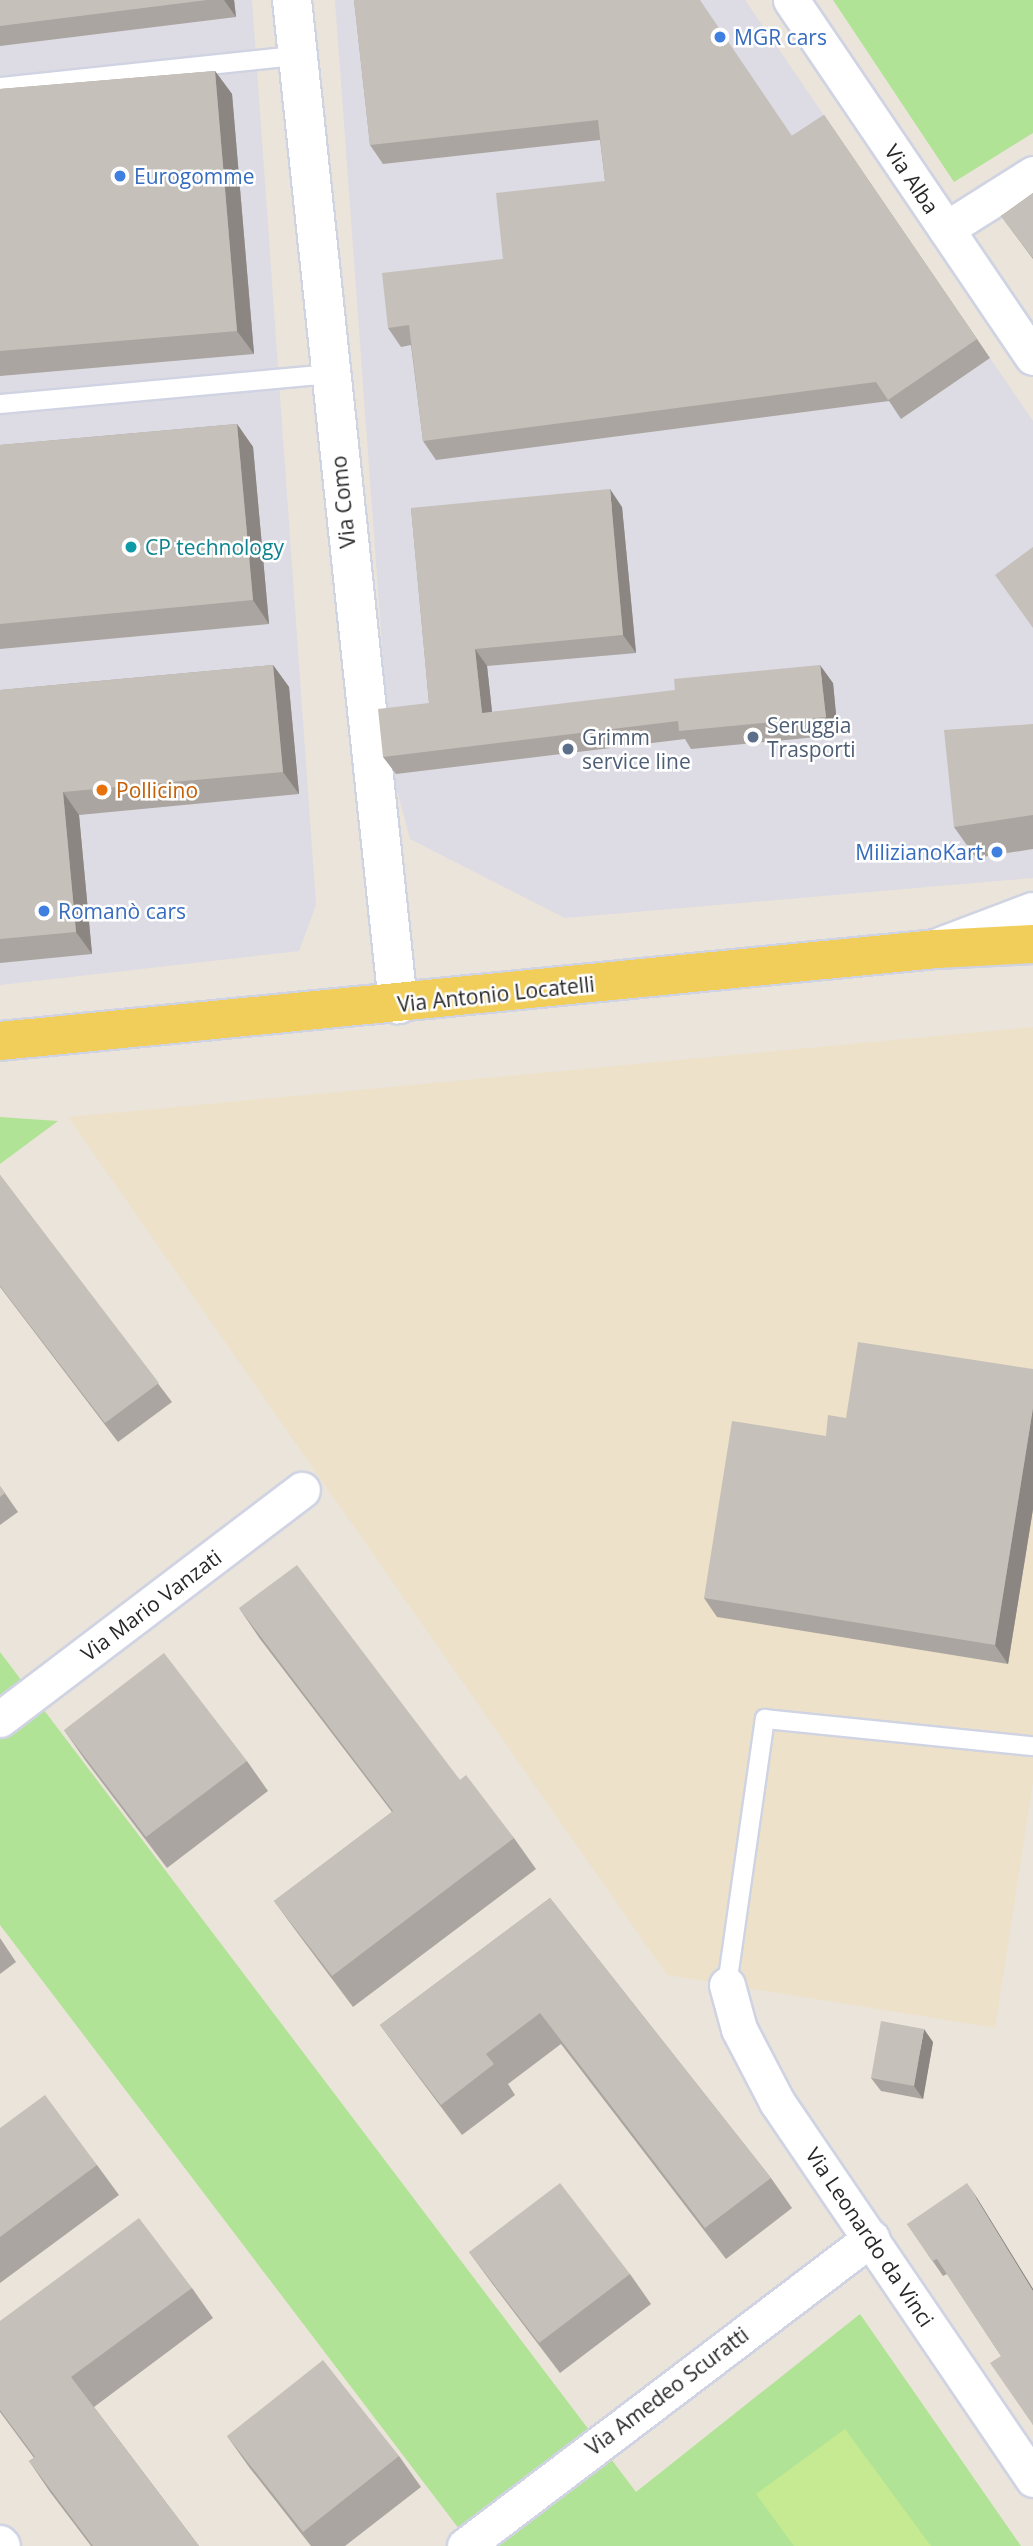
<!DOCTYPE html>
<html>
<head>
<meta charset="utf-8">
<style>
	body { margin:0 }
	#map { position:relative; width:1033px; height:2546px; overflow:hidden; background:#ebe4da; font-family:"Open Sans",sans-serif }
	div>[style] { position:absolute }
	.industrial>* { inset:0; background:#dddbe3 }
	.education>* { inset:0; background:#ede1c9 }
	.green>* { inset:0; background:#b0e395 }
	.pitch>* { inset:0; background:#c5ea91 }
	.roads { filter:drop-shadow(2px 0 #cfd3e2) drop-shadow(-2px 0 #cfd3e2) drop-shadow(0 2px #cfd3e2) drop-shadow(0 -2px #cfd3e2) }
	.service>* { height:18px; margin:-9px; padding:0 9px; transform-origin:9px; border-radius:9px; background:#fff }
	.minor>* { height:35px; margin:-17.5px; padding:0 17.5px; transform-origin:17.5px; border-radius:17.5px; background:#fff }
	.tertiary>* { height:38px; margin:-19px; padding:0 19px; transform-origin:19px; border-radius:19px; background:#fff }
	.primary>* { height:38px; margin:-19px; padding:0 19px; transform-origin:19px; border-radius:19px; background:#f1cd59 }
	.wall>* { inset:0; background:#aaa5a0 }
	.shaded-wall>* { inset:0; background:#8b8682 }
	.building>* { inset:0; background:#c6c0ba }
	.dots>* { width:19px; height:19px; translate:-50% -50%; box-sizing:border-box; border:4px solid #fff; border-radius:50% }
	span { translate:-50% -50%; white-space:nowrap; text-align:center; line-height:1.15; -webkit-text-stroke:5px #fff; paint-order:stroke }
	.shop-label { font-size:21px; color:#366cbe }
	.left { translate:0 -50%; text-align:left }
	.right { translate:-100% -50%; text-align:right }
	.street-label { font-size:21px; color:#282828 }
	.culture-label { font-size:21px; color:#0d838f }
	.service-label { font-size:21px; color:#4e5e75 }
	.food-label { font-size:21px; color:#c56008 }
</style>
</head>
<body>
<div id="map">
	<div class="industrial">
		<i style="clip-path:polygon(0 0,252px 0,316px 905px,299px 951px,0 985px)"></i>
		<i style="clip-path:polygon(335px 0,745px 0,1033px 421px,1033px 878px,565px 918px,410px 839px,393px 775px,388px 727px)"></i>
	</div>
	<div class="education">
		<i style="clip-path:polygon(1033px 1027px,1033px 1782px,995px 2028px,667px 1975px,68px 1117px)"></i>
	</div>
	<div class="green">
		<i style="clip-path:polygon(833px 0,1033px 0,1033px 133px,954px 182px)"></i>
		<i style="clip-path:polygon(0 1117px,58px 1121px,0 1164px)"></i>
		<i style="clip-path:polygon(0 1652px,636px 2492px,860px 2314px,1021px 2546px,472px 2546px,0 1925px)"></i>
	</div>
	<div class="pitch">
		<i style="clip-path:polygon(845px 2429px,931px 2546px,794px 2546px,756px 2494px)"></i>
	</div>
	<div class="roads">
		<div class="service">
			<i style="left:0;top:87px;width:299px;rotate:-6deg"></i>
			<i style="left:0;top:404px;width:331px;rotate:-5.2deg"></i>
			<i style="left:727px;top:1985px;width:269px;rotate:-81.9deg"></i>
			<i style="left:765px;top:1719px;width:269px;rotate:5.8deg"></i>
		</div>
		<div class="minor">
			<i style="left:791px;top:0;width:431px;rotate:55.9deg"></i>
			<i style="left:946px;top:229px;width:103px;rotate:-32.3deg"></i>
			<i style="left:0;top:1719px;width:379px;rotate:-37.2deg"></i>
			<i style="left:727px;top:1985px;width:46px;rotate:74.7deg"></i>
			<i style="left:739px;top:2029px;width:82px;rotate:62.5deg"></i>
			<i style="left:777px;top:2102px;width:456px;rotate:55.8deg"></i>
			<i style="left:465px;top:2546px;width:510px;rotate:-37.18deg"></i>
		</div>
		<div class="tertiary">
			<i style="left:292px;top:0;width:1010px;rotate:83.97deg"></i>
			<i style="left:943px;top:946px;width:96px;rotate:-20.7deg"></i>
			<i style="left:0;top:2545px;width:1px;rotate:45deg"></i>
		</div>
		<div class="primary">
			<i style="left:0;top:1041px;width:941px;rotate:-5.61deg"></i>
			<i style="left:936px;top:949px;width:97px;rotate:-3deg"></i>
		</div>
	</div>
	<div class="wall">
		<i style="clip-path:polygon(0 0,234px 0,236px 17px,0 46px)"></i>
		<i style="clip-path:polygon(354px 0,792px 136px,824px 115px,990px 358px,901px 419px,889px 401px,436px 460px,423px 441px,411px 345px,401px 347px,388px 328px,503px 259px,605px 181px,600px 140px,383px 164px,370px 145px)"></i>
		<i style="clip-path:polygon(215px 71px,232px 94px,254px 354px,0 376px,0 89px)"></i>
		<i style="clip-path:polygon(1033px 193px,1033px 259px,1001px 216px)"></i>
		<i style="clip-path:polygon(237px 424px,253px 447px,269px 624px,0 649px,0 445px)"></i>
		<i style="clip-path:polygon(622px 507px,636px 653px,487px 666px,492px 712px,833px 683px,838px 735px,691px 749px,685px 739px,396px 774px,383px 757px,429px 703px,411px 508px)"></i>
		<i style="clip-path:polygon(273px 665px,289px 687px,299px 794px,79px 815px,92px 954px,0 963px,0 690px)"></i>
		<i style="clip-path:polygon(1033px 724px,1033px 849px,976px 858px,954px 827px)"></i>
		<i style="clip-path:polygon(0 1175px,172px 1402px,118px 1442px,0 1287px)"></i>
		<i style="clip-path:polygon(1033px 1369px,1033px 1509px,1008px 1664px,717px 1617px,704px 1598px,826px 1436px,846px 1418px)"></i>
		<i style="clip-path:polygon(0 1486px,18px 1512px,0 1525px)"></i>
		<i style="clip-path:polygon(239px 1608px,460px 1780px,514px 1838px,536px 1869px,353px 2007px,296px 1931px,274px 1901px,392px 1812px,260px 1639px)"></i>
		<i style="clip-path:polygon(64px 1730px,247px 1761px,268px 1791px,167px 1868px,85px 1760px)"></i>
		<i style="clip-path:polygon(550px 1898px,771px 2178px,792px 2208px,726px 2259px,561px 2044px,508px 2084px,515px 2095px,462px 2135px,402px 2055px,380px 2025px)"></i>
		<i style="clip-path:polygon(0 1938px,16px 1962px,0 1974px)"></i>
		<i style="clip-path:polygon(933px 2042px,923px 2099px,881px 2091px,871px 2078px)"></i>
		<i style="clip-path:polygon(0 2128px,97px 2165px,119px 2195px,0 2283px)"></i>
		<i style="clip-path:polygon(977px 2198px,1033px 2289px,1033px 2425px,1001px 2356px,947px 2274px,943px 2276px,907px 2224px)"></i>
		<i style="clip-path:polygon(469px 2252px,630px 2274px,651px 2304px,560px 2373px,491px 2282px)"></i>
		<i style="clip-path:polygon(192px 2288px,213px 2318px,94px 2407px,199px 2546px,91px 2546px,50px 2492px,29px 2461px,34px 2458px,0 2412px,0 2321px)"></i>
		<i style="clip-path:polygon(227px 2436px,399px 2456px,421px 2487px,345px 2546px,311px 2546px,249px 2467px)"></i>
	</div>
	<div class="shaded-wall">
		<i style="clip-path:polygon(224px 0,234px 0,236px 17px)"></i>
		<i style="clip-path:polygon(215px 71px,232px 94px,254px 354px,237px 331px)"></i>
		<i style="clip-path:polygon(237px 424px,253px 447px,269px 624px,253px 600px)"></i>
		<i style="clip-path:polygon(610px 489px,622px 507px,636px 653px,623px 635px)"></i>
		<i style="clip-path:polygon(475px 649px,487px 666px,494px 730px,482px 713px)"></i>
		<i style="clip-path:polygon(273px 665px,289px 687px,299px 794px,283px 772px)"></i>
		<i style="clip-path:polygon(820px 665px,833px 683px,838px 735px,826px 717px)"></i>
		<i style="clip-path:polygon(63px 792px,79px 815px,92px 954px,76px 932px)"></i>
		<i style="clip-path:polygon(1033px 1408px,1033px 1509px,1008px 1664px,995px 1645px)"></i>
		<i style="clip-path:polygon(924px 2029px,933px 2042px,923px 2099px,914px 2086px)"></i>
		<i style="clip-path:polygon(967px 2183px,977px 2198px,1033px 2289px,1033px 2291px)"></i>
	</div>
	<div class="building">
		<i style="clip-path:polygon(0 0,207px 0,0 26px)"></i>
		<i style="clip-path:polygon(354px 0,700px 0,792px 136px,824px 115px,977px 339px,888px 400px,876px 382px,423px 441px,409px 325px,388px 328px,382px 273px,503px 259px,496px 193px,605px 181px,598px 120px,370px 145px)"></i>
		<i style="clip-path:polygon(215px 71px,237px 331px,0 351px,0 89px)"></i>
		<i style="clip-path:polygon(1033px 193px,1033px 258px,1001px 216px)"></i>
		<i style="clip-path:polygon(237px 424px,253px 600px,0 624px,0 445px)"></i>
		<i style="clip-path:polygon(610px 489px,623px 635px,475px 649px,482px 713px,675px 690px,674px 679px,820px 665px,826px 717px,679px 731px,678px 721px,383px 757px,378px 709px,429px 703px,411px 508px)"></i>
		<i style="clip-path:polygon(1033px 547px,1033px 628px,995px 575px)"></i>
		<i style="clip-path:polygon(273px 665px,283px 772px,63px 792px,76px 932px,0 939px,0 690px)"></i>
		<i style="clip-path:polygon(1033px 724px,1033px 815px,954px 827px,944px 730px)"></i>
		<i style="clip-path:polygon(0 1175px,159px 1383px,105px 1423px,0 1286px)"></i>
		<i style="clip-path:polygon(858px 1342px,1033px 1369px,1033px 1408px,995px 1645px,704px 1598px,732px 1421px,826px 1436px,828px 1415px,846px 1418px)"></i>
		<i style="clip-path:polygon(0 1486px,5px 1493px,0 1497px)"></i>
		<i style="clip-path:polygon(297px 1565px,460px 1780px,466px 1775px,514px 1838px,332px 1976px,274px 1901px,393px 1811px,239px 1608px)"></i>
		<i style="clip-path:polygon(164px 1653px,247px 1761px,146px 1837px,64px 1730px)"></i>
		<i style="clip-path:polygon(550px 1898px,771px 2178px,705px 2228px,540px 2013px,486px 2054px,494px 2064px,441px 2105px,380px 2025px)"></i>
		<i style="clip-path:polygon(881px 2021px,924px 2029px,914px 2086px,871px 2078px)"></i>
		<i style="clip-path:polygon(45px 2095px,97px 2165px,0 2237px,0 2128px)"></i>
		<i style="clip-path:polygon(560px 2183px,630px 2274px,539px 2343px,469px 2252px)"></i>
		<i style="clip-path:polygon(967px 2183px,1033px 2291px,1033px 2425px,990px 2363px,1001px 2356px,937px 2259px,932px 2261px,907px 2224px)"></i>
		<i style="clip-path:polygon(139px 2218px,192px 2288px,71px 2377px,199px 2546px,93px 2546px,29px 2461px,35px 2457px,0 2410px,0 2321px)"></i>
		<i style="clip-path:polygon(323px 2360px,399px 2456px,303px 2532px,227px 2436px)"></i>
	</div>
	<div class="dots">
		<i style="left:720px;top:37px;background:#3f7fe0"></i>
		<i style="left:120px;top:176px;background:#3f7fe0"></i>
		<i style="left:131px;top:547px;background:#0f9aa8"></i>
		<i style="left:753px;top:737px;background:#5c6f8a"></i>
		<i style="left:568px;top:749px;background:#5c6f8a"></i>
		<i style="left:102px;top:790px;background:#e8710a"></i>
		<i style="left:997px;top:852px;background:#3f7fe0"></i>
		<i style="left:44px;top:911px;background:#3f7fe0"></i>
	</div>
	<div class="shop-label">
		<span class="left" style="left:734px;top:37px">MGR cars</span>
		<span class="left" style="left:134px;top:176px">Eurogomme</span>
		<span class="right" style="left:983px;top:852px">MilizianoKart</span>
		<span class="left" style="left:58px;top:911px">Romanò cars</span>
	</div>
	<div class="street-label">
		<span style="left:912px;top:179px;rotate:56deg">Via Alba</span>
		<span style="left:343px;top:502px;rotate:-96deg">Via Como</span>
		<span style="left:496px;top:994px;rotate:-6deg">Via Antonio Locatelli</span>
		<span style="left:151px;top:1605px;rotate:-37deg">Via Mario Vanzati</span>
		<span style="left:870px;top:2237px;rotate:56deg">Via Leonardo da Vinci</span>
		<span style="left:667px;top:2391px;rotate:-37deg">Via Amedeo Scuratti</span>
	</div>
	<div class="culture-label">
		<span class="left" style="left:145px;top:547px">CP technology</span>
	</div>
	<div class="service-label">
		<span class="left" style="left:767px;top:737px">Seruggia<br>Trasporti</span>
		<span class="left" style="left:582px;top:749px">Grimm<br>service line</span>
	</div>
	<div class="food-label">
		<span class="left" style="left:116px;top:790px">Pollicino</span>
	</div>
</div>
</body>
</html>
